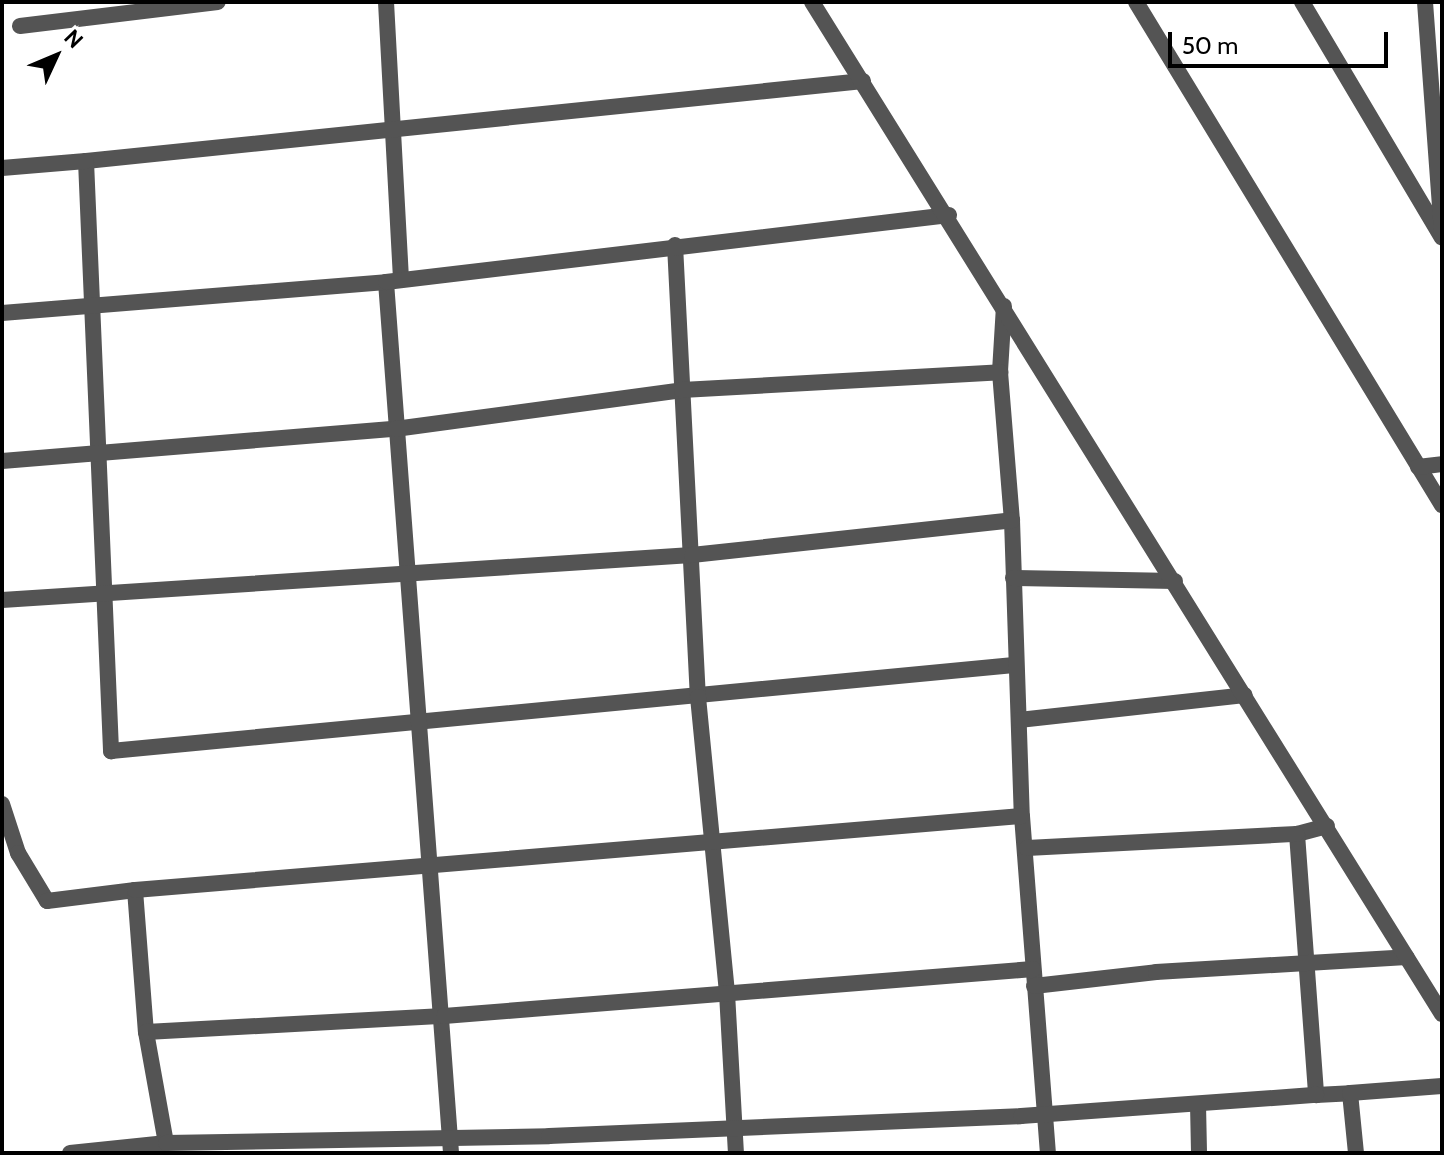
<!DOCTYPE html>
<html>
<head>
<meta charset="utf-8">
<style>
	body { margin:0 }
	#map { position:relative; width:1444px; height:1155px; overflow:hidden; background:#fff; font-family:Cabin,sans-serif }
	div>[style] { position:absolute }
	.minor>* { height:16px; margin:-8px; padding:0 8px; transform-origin:8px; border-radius:8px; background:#545454 }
	.tertiary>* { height:16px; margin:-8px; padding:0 8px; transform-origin:8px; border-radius:8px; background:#545454 }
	span { translate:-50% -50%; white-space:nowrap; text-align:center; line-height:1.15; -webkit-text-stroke:7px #fff; paint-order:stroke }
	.frame { position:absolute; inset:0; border:4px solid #000; pointer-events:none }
	.north { position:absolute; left:16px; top:16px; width:80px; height:80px; -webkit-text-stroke:6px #fff; paint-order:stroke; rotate:46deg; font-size:22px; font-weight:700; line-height:32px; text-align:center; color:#000 }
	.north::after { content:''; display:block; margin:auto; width:28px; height:36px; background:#000; clip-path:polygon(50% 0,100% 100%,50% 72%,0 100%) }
	.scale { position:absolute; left:1168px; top:32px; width:220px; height:36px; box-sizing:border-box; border:4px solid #000; border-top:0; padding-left:10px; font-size:24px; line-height:28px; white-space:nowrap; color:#000; -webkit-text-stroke:6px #fff; paint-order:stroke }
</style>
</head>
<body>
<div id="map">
	<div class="minor">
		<i style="left:386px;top:2px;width:278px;rotate:86.9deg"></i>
		<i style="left:1136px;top:2px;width:589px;rotate:58.69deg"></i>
		<i style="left:1302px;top:2px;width:274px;rotate:59.3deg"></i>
		<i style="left:1425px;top:2px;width:232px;rotate:85.8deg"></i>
		<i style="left:20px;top:26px;width:199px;rotate:-6.9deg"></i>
		<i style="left:863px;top:81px;width:781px;rotate:174.12deg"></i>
		<i style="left:86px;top:161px;width:591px;rotate:87.57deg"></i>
		<i style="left:111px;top:751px;width:907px;rotate:-5.44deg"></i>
		<i style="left:2px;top:168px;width:84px;rotate:-4.8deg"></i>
		<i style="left:675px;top:245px;width:453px;rotate:87.1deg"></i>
		<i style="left:698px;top:697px;width:297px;rotate:84.4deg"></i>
		<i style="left:727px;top:993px;width:160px;rotate:86.8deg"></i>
		<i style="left:386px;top:282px;width:873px;rotate:85.73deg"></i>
		<i style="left:1004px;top:306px;width:66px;rotate:93.5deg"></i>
		<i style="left:1000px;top:372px;width:148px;rotate:85.4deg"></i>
		<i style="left:1012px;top:520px;width:296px;rotate:88.1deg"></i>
		<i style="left:1022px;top:816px;width:338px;rotate:85.6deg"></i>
		<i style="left:2px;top:313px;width:385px;rotate:-4.6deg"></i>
		<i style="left:386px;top:282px;width:567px;rotate:-6.79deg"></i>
		<i style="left:2px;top:461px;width:394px;rotate:-4.7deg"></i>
		<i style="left:395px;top:429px;width:290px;rotate:-7.7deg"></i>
		<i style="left:682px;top:390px;width:319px;rotate:-3.2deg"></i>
		<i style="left:1418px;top:467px;width:24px;rotate:-7deg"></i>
		<i style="left:1013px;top:578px;width:162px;rotate:1.1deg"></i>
		<i style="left:2px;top:600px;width:691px;rotate:-3.73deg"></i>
		<i style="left:692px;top:555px;width:322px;rotate:-6.2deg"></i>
		<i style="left:1019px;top:720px;width:227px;rotate:-6.3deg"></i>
		<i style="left:2px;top:804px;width:52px;rotate:71.9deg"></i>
		<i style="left:18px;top:853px;width:56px;rotate:58.9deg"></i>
		<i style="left:47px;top:901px;width:89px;rotate:-7.1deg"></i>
		<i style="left:135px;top:890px;width:142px;rotate:85.6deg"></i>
		<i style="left:146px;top:1032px;width:113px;rotate:79.8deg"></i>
		<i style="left:1327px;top:826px;width:31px;rotate:165deg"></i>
		<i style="left:1297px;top:834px;width:262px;rotate:85.8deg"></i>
		<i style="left:1316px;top:1095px;width:34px;rotate:-3deg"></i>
		<i style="left:1350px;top:1093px;width:60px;rotate:84.3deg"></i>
		<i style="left:1027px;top:848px;width:270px;rotate:-3deg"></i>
		<i style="left:135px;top:890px;width:890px;rotate:-4.77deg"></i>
		<i style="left:1034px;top:986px;width:123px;rotate:-6.5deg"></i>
		<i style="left:1156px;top:972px;width:251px;rotate:-3.4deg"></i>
		<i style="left:146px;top:1032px;width:298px;rotate:-3.1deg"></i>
		<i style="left:444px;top:1016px;width:591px;rotate:-4.56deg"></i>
		<i style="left:1350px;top:1093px;width:92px;rotate:-4.4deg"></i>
		<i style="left:1198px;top:1104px;width:49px;rotate:88.8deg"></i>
		<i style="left:70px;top:1153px;width:97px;rotate:-5.9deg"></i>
		<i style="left:166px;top:1143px;width:383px;rotate:-1deg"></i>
		<i style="left:549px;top:1136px;width:472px;rotate:-2.4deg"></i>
		<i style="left:1021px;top:1116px;width:296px;rotate:-4.1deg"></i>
	</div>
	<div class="tertiary">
		<i style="left:812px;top:2px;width:1192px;rotate:58.1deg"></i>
	</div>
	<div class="frame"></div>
	<div class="north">N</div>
	<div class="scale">50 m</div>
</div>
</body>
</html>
